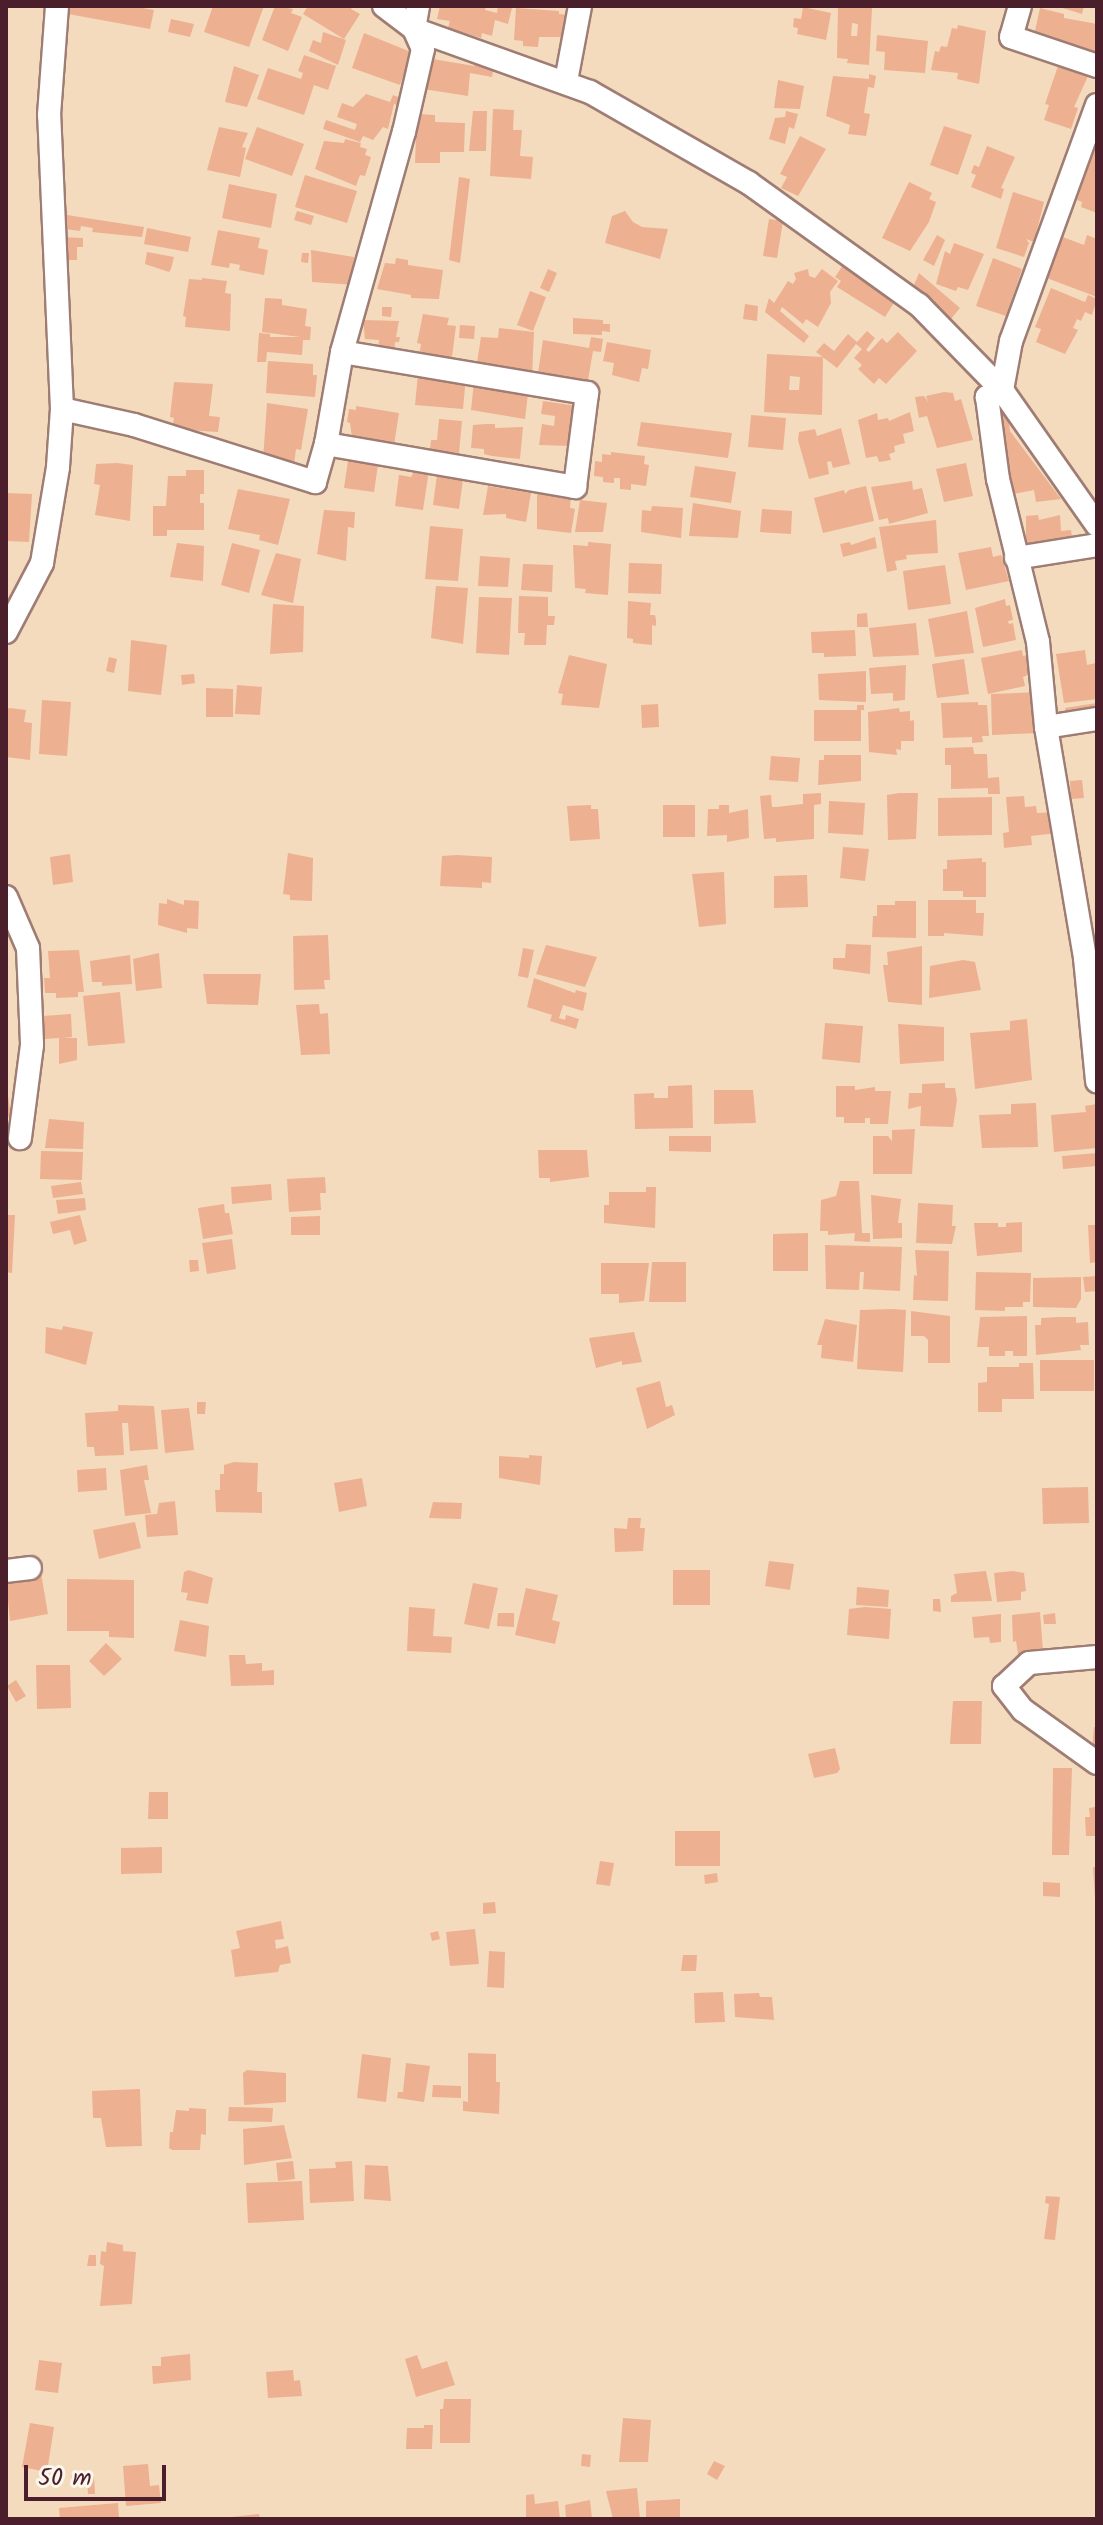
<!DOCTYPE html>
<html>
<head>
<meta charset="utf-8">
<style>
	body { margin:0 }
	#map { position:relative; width:1103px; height:2525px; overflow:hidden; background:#f4dbbe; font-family:Kalam,sans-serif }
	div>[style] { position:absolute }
	.building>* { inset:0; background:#edb091 }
	.roads { filter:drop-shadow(2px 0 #9f7d74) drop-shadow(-2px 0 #9f7d74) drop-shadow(0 2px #9f7d74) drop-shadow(0 -2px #9f7d74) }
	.minor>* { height:22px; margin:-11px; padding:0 11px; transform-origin:11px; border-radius:11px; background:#fff }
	span { translate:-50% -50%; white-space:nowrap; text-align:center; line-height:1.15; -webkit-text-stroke:6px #fbf7ec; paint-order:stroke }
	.frame { position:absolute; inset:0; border:8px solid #4a1f2b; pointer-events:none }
	.scale { position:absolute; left:24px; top:2465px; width:142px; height:36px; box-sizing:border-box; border:4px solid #4a1f2b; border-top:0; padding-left:10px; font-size:24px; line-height:28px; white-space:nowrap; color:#4a1f2b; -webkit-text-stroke:6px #fbf7ec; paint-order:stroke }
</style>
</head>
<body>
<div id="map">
	<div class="building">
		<i style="clip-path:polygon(65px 6px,132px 6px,154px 10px,150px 29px,63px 13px)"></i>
		<i style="clip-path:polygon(213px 6px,264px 6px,249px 47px,204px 32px)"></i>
		<i style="clip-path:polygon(275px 6px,293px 9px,291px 13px,302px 17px,288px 51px,262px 40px)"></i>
		<i style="clip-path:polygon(308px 6px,353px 6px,351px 9px,360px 14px,344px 39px,303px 14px)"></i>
		<i style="clip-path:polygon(440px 6px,486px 6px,485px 10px,497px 13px,498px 6px,512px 8px,508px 24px,495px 20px,492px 36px,482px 33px,481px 38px,448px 28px,450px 21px,437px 19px)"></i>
		<i style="clip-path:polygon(evenodd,838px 6px,872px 8px,869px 65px,847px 63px,848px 59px,837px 58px,838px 6px,852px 23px,858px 24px,857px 36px,851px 36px,852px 23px)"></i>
		<i style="clip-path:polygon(1056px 6px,1084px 6px,1082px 14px)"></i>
		<i style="clip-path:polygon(803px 7px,831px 13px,826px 40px,797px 34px,798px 28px,793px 27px,794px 18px,801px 19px)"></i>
		<i style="clip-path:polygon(516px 8px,559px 11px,559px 14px,569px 15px,567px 37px,539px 37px,538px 47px,523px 46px,523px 41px,514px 40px)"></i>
		<i style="clip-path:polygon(1040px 8px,1064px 14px,1064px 18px,1097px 24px,1097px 56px,1089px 55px,1090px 51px,1033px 40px)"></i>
		<i style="clip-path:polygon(171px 19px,194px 24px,190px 37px,168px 32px)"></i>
		<i style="clip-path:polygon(958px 25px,986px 31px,979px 84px,957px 79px,958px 73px,931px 70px,935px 51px,939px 52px,941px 46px,947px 47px,952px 28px,957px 29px)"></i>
		<i style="clip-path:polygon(323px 32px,346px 40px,338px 65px,309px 51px,313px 40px,321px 43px)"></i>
		<i style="clip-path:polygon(364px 33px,411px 52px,400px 85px,352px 68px)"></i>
		<i style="clip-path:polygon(877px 35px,928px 41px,925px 73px,884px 70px,885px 52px,876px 51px)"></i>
		<i style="clip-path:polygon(304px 55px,336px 66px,328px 90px,314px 85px,304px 115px,257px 99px,268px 68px,301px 79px,303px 73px,298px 71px)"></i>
		<i style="clip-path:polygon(427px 58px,474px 66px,475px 60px,494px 65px,492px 77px,470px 73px,468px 96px,423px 89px)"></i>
		<i style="clip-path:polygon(234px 66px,259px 75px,247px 107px,225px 102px)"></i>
		<i style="clip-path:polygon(1058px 66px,1088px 76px,1074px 107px,1078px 108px,1071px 129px,1044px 120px,1049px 105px,1045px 104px)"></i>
		<i style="clip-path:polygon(869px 74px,876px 76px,874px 88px,868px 87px,864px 113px,870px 114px,866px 136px,848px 134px,850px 125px,826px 116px,833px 76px,869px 79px)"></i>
		<i style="clip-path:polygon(778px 80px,804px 86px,800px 109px,774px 108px)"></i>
		<i style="clip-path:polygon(366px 94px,390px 102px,393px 95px,403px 99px,401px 106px,394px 104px,388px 129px,383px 127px,373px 140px,363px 136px,360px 142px,323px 129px,326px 120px,355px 130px,357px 124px,337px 117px,342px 103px,353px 107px)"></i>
		<i style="clip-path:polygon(493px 109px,514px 110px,513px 130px,522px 130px,520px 156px,533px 157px,531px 179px,490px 176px)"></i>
		<i style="clip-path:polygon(473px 111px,487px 111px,486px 151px,469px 151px)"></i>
		<i style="clip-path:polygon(786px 111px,798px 114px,794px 129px,789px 127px,785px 144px,769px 139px,775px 118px,785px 117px)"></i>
		<i style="clip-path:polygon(417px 114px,435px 115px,435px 122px,465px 123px,464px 152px,440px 152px,440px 163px,415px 163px)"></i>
		<i style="clip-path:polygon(944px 126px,972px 135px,958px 175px,930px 165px)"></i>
		<i style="clip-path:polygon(219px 127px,248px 133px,242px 147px,246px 148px,240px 177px,207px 170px)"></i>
		<i style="clip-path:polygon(257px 127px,304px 144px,292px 176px,245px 159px)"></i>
		<i style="clip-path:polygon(800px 136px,826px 149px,798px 196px,781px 188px,787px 177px,780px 174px)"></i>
		<i style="clip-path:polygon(345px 139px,361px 143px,360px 147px,367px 149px,365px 155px,371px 157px,365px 176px,360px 175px,356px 186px,315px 169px,324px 141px,344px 143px)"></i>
		<i style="clip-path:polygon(987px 146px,1015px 157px,1001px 188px,1004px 189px,1001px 199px,971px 187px,976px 175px,971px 173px,974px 165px,979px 167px)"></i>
		<i style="clip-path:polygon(1094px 152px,1097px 153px,1097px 213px,1081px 207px,1082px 202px,1077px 200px)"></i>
		<i style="clip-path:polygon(305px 175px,357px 191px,347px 223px,295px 207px)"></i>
		<i style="clip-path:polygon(459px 177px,470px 179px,460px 263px,449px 260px)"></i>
		<i style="clip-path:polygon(909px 182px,932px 193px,929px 199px,936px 202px,929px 222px,910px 251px,882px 238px)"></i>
		<i style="clip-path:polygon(229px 184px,277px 194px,271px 228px,222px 218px)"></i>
		<i style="clip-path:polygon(1013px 192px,1044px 202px,1034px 242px,1026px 239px,1029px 243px,1024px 257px,996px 248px)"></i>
		<i style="clip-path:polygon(297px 211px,314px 216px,311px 225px,294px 220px)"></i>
		<i style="clip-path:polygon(625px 211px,633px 222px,642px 227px,668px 229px,660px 259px,605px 243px,612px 216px)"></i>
		<i style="clip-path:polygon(67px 215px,144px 227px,142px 237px,92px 232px,93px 228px,81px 226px,80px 231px,65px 229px)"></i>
		<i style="clip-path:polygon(769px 219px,783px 221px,777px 258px,763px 256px)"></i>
		<i style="clip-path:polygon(147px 228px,191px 237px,188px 252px,144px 244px)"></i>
		<i style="clip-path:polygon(218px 230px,260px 238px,258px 248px,268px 250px,264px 275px,239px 270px,240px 265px,230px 263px,229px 268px,211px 265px)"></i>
		<i style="clip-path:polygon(937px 235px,945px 240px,934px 266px,923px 260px)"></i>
		<i style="clip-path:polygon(1087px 235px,1097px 239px,1097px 297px,1044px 277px,1060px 236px,1084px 245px)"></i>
		<i style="clip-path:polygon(61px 237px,83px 238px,83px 247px,77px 247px,77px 260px,61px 260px)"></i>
		<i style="clip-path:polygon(954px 243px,984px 254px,968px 290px,958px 287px,956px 291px,936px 284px,945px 251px,950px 254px)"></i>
		<i style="clip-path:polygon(311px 250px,354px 257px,353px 265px,358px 265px,356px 285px,312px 282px)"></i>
		<i style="clip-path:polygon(147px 252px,174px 257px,171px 269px,169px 272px,145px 264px)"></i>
		<i style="clip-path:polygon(302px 253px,309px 253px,308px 263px,301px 262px)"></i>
		<i style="clip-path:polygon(396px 258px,408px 260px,408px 265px,443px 270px,439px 299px,411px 298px,411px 295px,377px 289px,385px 263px,395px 264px)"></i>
		<i style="clip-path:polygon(993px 258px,1022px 269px,1006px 316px,976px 306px)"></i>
		<i style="clip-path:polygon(843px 265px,897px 298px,885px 317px,837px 287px,841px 281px,835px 277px)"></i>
		<i style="clip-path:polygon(548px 269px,557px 273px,549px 292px,540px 288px)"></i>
		<i style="clip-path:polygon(808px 269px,809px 276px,815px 278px,822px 269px,838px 281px,830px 292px,831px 303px,818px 327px,806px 319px,803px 324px,782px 307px,780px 311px,809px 336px,804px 343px,765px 312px,769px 298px,774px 303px,788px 281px,793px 284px,796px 279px,794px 273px)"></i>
		<i style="clip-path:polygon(919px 273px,960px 308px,950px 320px,931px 299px,929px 302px,912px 290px)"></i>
		<i style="clip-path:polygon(202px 278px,227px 281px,225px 293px,231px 294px,230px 331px,185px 327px,186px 317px,183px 316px,189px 279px,202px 280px)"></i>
		<i style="clip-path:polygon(1051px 288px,1085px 302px,1088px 295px,1097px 299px,1092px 315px,1085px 312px,1081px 321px,1077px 319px,1073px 328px,1078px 330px,1065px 354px,1036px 342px,1041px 329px,1035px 327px)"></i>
		<i style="clip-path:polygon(530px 291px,546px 297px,533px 331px,517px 325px)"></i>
		<i style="clip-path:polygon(265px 298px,282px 299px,282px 305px,307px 309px,305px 326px,311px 327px,310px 340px,303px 340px,302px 355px,267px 352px,266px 362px,257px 362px,259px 333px,270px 334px,270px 337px,300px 337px,262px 332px)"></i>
		<i style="clip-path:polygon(745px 304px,758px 306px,757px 321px,743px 319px)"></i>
		<i style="clip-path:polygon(382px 307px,392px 307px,391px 317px,382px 316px)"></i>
		<i style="clip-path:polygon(423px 314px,449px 318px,447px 325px,456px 326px,452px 357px,419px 356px,421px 344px,417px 343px)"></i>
		<i style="clip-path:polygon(573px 318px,603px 320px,603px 324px,610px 324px,610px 332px,602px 331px,602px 335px,573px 334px)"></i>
		<i style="clip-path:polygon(363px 320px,399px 321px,396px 337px,400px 337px,399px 342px,395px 342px,394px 353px,378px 352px,379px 340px,365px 339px)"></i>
		<i style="clip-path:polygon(460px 325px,475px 326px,474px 339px,459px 338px)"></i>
		<i style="clip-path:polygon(499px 328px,534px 332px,532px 376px,476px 369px,481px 337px,498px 338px)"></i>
		<i style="clip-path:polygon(867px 331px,875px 338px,866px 350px,869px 352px,882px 338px,887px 343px,898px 332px,917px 351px,886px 384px,879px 378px,874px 384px,858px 369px,862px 365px,854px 358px,862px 349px,856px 344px,837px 368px,816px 352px,824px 343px,834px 351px,848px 334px,857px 342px)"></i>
		<i style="clip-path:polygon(591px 337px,603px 339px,601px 352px,593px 351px,588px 380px,538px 373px,543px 340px,589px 348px)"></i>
		<i style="clip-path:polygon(607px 342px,651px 350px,648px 369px,642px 368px,639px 382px,612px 375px,614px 363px,603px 361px)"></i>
		<i style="clip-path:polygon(evenodd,767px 354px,823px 357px,822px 415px,764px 412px,767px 354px,790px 376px,800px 377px,799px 390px,789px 390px,790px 376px)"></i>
		<i style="clip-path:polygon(268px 361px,313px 364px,313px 375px,317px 375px,315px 397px,266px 393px)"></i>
		<i style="clip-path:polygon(418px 374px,431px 375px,430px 380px,437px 381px,438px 374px,466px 377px,463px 409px,415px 405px)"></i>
		<i style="clip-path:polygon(174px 382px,213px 384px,209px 416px,220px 417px,218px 432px,172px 429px,174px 418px,170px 417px)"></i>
		<i style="clip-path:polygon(474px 382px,529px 385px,525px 419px,471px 410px)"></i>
		<i style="clip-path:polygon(944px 392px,953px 393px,955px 401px,961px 399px,973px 440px,937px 448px,927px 416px,919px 418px,915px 397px,924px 396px,928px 402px,926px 396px)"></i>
		<i style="clip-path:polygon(543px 401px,577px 406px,571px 446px,539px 445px,542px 424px,554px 426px,555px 416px,541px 414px)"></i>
		<i style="clip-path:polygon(267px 403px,308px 409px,301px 450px,296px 449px,294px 464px,263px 459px)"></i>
		<i style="clip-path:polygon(356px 406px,399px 413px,394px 445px,352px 438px,350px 423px,347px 422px,349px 409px,356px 410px)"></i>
		<i style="clip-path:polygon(910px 412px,914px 431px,903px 434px,905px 443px,894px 446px,895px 452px,889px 454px,891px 460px,879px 462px,877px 456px,866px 458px,858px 420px,877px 413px,878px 420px,888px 418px,889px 421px)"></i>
		<i style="clip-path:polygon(1008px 413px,1010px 431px,1061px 499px,1036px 502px,1034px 490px,1013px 494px,993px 416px)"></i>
		<i style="clip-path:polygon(751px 415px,786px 418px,783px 450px,748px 447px)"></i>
		<i style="clip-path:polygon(439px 419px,462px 421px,459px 453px,430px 450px,431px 440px,437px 440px)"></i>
		<i style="clip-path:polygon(641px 422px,732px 433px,728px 458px,637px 446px)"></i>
		<i style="clip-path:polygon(486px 424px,495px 424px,495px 428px,523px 427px,520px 459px,492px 456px,484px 454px,484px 449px,471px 448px,473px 425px)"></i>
		<i style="clip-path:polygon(841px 428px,850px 464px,833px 468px,831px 461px,827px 462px,829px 474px,809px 479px,798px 440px,799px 432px,815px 429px,817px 436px)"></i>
		<i style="clip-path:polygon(611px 452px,645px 456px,644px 464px,649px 465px,646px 486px,631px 484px,631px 490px,620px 489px,620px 478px,614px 478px,614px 483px,603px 482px,603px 477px,594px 476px,595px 461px,602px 462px,602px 454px,611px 455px)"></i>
		<i style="clip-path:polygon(349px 454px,379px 458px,374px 492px,344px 488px)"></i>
		<i style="clip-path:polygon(117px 463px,133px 465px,130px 521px,95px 515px,100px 485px,94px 484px,96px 464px)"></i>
		<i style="clip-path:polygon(966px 463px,973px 496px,944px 502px,936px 469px)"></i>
		<i style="clip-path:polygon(695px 466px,736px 472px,731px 503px,690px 497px)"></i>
		<i style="clip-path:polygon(416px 468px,429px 470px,423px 510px,395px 506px,399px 475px,411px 477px)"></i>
		<i style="clip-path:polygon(186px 470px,204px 470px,204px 494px,200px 494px,200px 503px,204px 503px,204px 530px,167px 530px,167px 536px,153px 536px,153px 506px,166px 506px,168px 476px,186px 476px)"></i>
		<i style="clip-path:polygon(437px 475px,463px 479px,459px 509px,433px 505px)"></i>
		<i style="clip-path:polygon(912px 481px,913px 490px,922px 488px,928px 513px,889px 524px,888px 518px,879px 520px,871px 487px)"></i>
		<i style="clip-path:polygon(488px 486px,531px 493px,526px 522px,506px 518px,506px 514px,483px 515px)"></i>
		<i style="clip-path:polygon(866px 486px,874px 521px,823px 533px,814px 498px,844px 490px,845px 494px,849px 490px)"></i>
		<i style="clip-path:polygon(238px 489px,290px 499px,278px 545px,259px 540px,260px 535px,228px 529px)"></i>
		<i style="clip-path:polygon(537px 492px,571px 496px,570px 508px,575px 509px,571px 533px,537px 529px)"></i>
		<i style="clip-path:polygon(6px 493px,32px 494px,29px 542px,6px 541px)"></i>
		<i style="clip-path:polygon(580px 500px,607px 503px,603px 532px,575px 532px)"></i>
		<i style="clip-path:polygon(693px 503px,741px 511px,738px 538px,689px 536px)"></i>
		<i style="clip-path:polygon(652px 506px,683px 508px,681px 538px,641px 532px,642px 510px,651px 511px)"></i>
		<i style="clip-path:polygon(762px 509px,792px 511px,791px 534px,760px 532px)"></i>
		<i style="clip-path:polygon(324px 510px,355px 512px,354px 528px,348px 527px,346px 561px,317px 554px)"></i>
		<i style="clip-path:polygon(1038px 515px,1039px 520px,1060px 515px,1061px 531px,1071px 530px,1073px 545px,1026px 554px,1026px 516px)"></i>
		<i style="clip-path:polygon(936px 520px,938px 553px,906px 555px,907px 559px,895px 561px,897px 570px,887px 572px,879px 527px)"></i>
		<i style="clip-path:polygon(430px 526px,463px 529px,458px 581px,425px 579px)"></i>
		<i style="clip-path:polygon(875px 537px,877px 548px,843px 557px,840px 544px,850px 542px,851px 545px)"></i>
		<i style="clip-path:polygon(588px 542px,611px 544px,608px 595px,585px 593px,586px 589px,575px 588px,573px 545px,588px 546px)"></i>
		<i style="clip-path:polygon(177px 543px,204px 546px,203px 581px,170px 577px)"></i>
		<i style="clip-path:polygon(232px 543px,260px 550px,249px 593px,221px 585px)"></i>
		<i style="clip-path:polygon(991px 547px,993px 557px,1001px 555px,1009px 581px,966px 590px,958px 553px)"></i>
		<i style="clip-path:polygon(276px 553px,301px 559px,293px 603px,261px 595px)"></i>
		<i style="clip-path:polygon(480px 556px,510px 558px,508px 587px,478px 586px)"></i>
		<i style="clip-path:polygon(629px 563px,662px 564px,661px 594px,628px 593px)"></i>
		<i style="clip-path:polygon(523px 564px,553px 565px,552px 592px,521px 590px)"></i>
		<i style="clip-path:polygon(945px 565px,951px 604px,908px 610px,903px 571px)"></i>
		<i style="clip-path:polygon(436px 586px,468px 588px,463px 644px,431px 638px)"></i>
		<i style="clip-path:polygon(519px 596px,548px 597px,548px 616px,555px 616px,554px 625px,547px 625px,546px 645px,524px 645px,525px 633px,518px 633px)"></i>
		<i style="clip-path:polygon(479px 597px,512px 598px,509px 655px,476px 653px)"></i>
		<i style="clip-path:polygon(1005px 599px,1006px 606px,1010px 605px,1013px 620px,1008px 621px,1009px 624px,1013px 623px,1016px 640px,983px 647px,975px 608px)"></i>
		<i style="clip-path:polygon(628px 601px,651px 603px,650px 615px,655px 615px,656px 620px,656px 626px,652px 625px,652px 645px,633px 643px,633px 639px,627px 638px)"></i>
		<i style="clip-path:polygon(273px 604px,304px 606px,303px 652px,270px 654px)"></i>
		<i style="clip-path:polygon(967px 611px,974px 653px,935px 657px,928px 619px)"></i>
		<i style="clip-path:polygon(867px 613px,868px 627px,857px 627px,857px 614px)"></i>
		<i style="clip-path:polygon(916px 623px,919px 655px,873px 657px,869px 628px)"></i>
		<i style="clip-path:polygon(855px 630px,856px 656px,824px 657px,824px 653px,812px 653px,811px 632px)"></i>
		<i style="clip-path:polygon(131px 640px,167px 645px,161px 695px,128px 691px)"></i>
		<i style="clip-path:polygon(1022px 650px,1023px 656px,1031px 654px,1035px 672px,1023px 677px,1025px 686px,988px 694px,981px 658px)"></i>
		<i style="clip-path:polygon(1085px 650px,1087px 665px,1096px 663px,1097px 699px,1064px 703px,1056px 654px)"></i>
		<i style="clip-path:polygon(569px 655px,607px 664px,599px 708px,561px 705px,563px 694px,558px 693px)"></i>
		<i style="clip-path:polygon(109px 657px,117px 659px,114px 673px,106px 671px)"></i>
		<i style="clip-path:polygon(964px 659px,969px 694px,937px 698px,932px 664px)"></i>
		<i style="clip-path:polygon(906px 665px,905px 700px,893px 701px,893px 693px,871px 694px,869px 668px)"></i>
		<i style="clip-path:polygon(866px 671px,866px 702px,819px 700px,818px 674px)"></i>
		<i style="clip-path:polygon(194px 674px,195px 683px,182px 685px,181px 675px)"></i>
		<i style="clip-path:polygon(237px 685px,262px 687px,260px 715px,235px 714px)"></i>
		<i style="clip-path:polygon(206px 688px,233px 689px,233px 717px,206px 717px)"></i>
		<i style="clip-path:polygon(1039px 692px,1037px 733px,992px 735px,991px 694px)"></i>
		<i style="clip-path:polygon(42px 700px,71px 702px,67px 756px,39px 754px)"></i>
		<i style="clip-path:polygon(978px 702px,978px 705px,987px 705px,989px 736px,982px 736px,983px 742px,972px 743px,972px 737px,943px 738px,941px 703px)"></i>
		<i style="clip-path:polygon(1097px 703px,1097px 716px,1058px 722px,1057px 714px,1066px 712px,1065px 708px)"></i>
		<i style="clip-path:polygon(658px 704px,659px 727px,642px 728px,641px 705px)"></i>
		<i style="clip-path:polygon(857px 705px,864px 705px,864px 710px,861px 710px,861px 741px,814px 741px,814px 710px,857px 710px)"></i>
		<i style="clip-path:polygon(10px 708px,26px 710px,24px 722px,32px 723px,30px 760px,6px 757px,6px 709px)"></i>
		<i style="clip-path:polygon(899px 708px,900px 712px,910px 711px,910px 721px,914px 720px,914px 741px,901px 741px,901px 750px,896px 749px,897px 755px,869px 752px,868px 712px)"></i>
		<i style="clip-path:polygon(973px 747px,974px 754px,987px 754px,988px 778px,999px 777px,1000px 794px,988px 794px,988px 788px,951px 789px,951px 765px,945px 765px,945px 748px)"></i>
		<i style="clip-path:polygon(824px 755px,861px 755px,861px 781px,818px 785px,819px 760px,824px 760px)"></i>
		<i style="clip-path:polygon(771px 756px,800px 758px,798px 782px,769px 780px)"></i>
		<i style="clip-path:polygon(1082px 780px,1084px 798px,1071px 799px,1070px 781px)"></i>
		<i style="clip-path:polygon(821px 793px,821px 804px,814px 805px,814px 839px,776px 842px,776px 838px,764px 839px,760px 796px,771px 795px,772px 807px,776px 807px,803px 804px,803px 794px)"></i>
		<i style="clip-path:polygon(899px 793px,918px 793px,916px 839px,888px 840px,887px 795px)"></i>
		<i style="clip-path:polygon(1024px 796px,1025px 807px,1036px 806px,1037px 813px,1055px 812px,1057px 833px,1031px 836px,1032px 845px,1004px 848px,1003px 833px,1009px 832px,1006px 797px)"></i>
		<i style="clip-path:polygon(992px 797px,992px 835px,938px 836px,938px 798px)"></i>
		<i style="clip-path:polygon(829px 801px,865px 803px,863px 835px,828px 833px)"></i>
		<i style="clip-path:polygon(591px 805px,591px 809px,598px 809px,600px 839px,570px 841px,567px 806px)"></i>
		<i style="clip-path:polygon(663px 805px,695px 805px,695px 837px,663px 837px)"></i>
		<i style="clip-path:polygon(719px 805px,729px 805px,729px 813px,748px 809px,749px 838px,727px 842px,727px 835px,707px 836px,708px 809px,719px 809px)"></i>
		<i style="clip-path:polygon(843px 847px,869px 849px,865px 881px,840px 878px)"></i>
		<i style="clip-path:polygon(288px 853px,313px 858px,312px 901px,290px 900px,290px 895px,283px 894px)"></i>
		<i style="clip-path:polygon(70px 854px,73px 882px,53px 885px,50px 857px)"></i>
		<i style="clip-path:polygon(456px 855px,492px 857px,491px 883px,482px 882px,482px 888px,440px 886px,442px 856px)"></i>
		<i style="clip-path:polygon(982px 858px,982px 862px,986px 862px,986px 897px,963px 897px,963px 891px,943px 891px,943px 869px,947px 869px,947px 860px)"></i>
		<i style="clip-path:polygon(724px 872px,726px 924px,699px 927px,692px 874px)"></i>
		<i style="clip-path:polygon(807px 875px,808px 907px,774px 908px,774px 876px)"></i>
		<i style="clip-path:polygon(167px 899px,184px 905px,184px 900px,199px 901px,198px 929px,187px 928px,187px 933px,158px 925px,159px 903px,167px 904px)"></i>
		<i style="clip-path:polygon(928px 900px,976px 900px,976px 913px,984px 913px,983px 936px,944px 933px,944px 936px,928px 936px)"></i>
		<i style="clip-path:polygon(895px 901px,916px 901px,916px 938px,872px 937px,873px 916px,877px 916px,877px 905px,895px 905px)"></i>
		<i style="clip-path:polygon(328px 935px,330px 980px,324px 980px,325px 989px,294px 990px,293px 936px)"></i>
		<i style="clip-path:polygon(846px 944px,871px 945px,870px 974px,833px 969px,833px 958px,845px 958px)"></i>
		<i style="clip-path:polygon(546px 945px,597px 957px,585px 987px,536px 974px)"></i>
		<i style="clip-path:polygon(922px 946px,922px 1005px,888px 1002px,883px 965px,888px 965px,887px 952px)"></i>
		<i style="clip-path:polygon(523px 948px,534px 950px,528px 978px,518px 976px)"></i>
		<i style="clip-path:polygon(79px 950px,84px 992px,78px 992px,78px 997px,56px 998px,56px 993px,45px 993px,44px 978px,50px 978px,48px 951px)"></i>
		<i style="clip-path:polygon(159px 953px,162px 988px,136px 991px,133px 959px)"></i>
		<i style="clip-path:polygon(130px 955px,132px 984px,102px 986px,102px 982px,92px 982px,90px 961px)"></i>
		<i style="clip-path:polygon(963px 960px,975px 962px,981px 990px,929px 998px,930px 966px)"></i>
		<i style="clip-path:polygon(203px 974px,261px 974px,258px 1005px,207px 1004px)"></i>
		<i style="clip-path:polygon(534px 978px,575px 993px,576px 990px,587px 993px,583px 1011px,563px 1005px,559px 1018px,565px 1020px,566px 1015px,579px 1019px,576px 1029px,550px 1021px,552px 1015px,527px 1007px)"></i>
		<i style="clip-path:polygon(120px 992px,125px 1043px,88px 1046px,83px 996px)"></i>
		<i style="clip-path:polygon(319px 1004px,320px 1014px,328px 1013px,330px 1054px,301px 1055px,296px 1005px)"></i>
		<i style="clip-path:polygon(71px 1014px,72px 1037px,63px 1038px,77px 1038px,77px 1060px,59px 1064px,59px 1038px,45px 1039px,43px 1016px)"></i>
		<i style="clip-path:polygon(1027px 1019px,1032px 1080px,975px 1089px,970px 1033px,1010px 1030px,1010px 1021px)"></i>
		<i style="clip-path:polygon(825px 1023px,863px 1026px,860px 1063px,822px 1059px)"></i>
		<i style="clip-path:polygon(898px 1024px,944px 1027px,944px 1061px,900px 1064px)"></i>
		<i style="clip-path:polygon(6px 1082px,11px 1116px,6px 1117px)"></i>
		<i style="clip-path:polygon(945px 1083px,945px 1088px,955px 1088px,957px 1100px,953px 1127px,920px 1126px,921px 1106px,908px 1109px,909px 1093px,922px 1093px,922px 1084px)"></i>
		<i style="clip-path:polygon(692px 1085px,693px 1128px,635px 1129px,634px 1094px,654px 1093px,654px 1098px,668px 1098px,668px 1086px)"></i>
		<i style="clip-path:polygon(836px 1086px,855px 1086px,855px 1090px,875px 1087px,875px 1091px,891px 1091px,888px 1124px,870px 1124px,870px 1118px,865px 1118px,865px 1123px,844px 1123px,844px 1117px,836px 1117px)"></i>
		<i style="clip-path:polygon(714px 1090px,753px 1090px,756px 1123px,714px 1124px)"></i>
		<i style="clip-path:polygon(1036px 1103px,1038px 1147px,982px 1148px,979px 1115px,1011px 1114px,1011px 1104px)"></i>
		<i style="clip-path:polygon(1097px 1104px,1097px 1148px,1054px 1152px,1051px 1115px,1086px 1112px,1085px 1106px)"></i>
		<i style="clip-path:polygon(49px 1119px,84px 1122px,83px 1149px,45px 1148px)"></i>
		<i style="clip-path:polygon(915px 1129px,912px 1174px,873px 1174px,873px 1136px,888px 1136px,892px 1141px,892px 1130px)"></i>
		<i style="clip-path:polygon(669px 1136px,711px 1136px,711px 1152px,669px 1151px)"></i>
		<i style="clip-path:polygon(538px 1150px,587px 1150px,589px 1177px,550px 1182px,550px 1178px,539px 1178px)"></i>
		<i style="clip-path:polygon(41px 1151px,83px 1152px,82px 1180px,40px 1179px)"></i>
		<i style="clip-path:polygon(1097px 1153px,1097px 1166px,1063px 1169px,1062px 1156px)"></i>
		<i style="clip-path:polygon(325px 1177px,326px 1193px,320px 1193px,321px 1210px,289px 1212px,287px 1179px)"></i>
		<i style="clip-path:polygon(840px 1181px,859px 1181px,862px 1233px,870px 1233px,870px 1242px,854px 1241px,855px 1233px,828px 1235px,828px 1231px,820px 1231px,821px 1200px,836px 1196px)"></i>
		<i style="clip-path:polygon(81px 1182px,83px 1194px,53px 1198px,51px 1186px)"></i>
		<i style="clip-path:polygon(271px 1184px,272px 1200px,232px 1204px,231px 1187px)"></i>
		<i style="clip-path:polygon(646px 1187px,656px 1187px,655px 1228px,604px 1223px,604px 1205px,609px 1205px,609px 1192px,646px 1192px)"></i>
		<i style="clip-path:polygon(871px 1195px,901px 1199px,898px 1223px,902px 1223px,902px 1238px,873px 1239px)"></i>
		<i style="clip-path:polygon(85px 1198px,86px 1210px,58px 1214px,56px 1200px)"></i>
		<i style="clip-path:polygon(918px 1203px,953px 1205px,952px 1226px,956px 1226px,952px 1244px,916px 1243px)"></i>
		<i style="clip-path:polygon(224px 1204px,225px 1213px,229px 1213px,233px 1234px,203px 1239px,198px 1208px)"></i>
		<i style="clip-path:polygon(6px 1215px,15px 1215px,12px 1273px,6px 1272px)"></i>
		<i style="clip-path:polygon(80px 1215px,87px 1241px,74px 1245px,70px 1230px,53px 1234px,50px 1222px)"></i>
		<i style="clip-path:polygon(320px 1216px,320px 1235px,291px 1235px,291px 1217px)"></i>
		<i style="clip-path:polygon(1022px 1222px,1022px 1252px,977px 1256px,974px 1223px,998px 1223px,998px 1227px,1006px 1227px,1006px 1223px)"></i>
		<i style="clip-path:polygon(1088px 1225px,1097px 1225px,1097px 1262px,1090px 1263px)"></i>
		<i style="clip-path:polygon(808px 1233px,808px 1271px,773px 1271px,773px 1234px)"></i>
		<i style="clip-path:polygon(232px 1239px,236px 1269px,207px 1274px,202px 1243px)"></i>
		<i style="clip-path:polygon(825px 1245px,902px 1247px,900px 1291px,863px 1289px,864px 1272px,860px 1272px,859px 1290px,826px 1289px)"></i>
		<i style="clip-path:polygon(915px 1250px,949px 1251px,948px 1301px,913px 1300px,914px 1275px,917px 1276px)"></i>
		<i style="clip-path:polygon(189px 1260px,198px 1260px,199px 1271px,190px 1272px)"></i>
		<i style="clip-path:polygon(652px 1262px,686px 1262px,686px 1302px,649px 1302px)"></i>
		<i style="clip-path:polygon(601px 1263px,649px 1263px,644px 1301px,619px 1303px,619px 1294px,601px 1294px)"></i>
		<i style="clip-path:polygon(976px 1272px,1031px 1273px,1030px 1302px,1023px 1302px,1023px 1307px,1005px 1307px,1005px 1311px,975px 1310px)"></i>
		<i style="clip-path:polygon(1097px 1276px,1097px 1291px,1085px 1292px,1083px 1277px)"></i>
		<i style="clip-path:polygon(1081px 1277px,1081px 1299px,1076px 1308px,1033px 1307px,1033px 1278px)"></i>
		<i style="clip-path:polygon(893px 1309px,906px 1310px,903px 1372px,857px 1369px,860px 1310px)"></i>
		<i style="clip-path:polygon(911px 1311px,950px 1316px,950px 1363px,928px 1363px,928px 1340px,924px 1336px,911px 1336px)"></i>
		<i style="clip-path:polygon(1027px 1316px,1027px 1356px,1013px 1356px,1013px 1351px,1005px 1351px,1005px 1356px,989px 1356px,989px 1347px,977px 1347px,980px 1317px)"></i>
		<i style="clip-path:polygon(1059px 1317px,1076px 1317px,1076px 1323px,1088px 1322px,1089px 1345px,1080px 1345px,1081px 1350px,1036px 1355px,1035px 1325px,1041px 1325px,1041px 1318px)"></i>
		<i style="clip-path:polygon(825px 1319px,857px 1325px,853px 1362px,821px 1358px,822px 1345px,817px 1345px)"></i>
		<i style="clip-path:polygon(63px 1326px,93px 1332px,86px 1365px,45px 1353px,46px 1327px,62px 1330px)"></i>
		<i style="clip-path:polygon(634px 1332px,642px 1362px,622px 1365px,622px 1361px,596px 1368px,589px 1338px)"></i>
		<i style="clip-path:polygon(1040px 1360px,1094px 1360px,1094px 1391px,1040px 1391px)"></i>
		<i style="clip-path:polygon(1019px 1363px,1033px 1363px,1034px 1399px,1002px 1399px,1002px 1412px,978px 1412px,978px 1383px,987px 1382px,987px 1367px,1019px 1367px)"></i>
		<i style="clip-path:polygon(660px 1381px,666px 1407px,672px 1405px,675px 1415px,647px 1429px,636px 1388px)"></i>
		<i style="clip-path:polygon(197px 1402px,206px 1402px,205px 1414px,197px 1414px)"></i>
		<i style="clip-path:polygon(118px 1405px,154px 1406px,158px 1449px,130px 1451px,128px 1423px,122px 1423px,124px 1455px,95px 1456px,94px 1447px,87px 1447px,85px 1413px,118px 1411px)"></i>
		<i style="clip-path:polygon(189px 1408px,194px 1450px,165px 1453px,161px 1410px)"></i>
		<i style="clip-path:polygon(529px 1455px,542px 1456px,540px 1485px,499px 1478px,499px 1456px,529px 1458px)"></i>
		<i style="clip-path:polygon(234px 1462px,258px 1463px,257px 1492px,262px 1492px,262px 1513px,216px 1512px,215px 1490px,220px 1490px,220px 1474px,224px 1474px,224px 1465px)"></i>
		<i style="clip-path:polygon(147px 1465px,149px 1480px,144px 1480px,151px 1513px,125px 1516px,120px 1470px)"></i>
		<i style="clip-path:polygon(106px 1468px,107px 1490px,78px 1492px,77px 1470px)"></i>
		<i style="clip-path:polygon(362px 1478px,367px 1506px,339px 1512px,334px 1483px)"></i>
		<i style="clip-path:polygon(1088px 1487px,1089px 1523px,1043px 1524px,1042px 1488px)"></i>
		<i style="clip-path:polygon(175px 1501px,178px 1535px,147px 1537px,145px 1515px,157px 1514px,159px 1503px)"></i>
		<i style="clip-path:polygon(433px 1502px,462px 1503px,461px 1519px,429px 1518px)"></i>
		<i style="clip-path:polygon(628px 1518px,641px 1518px,640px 1528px,645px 1528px,643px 1551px,615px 1552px,614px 1528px,627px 1529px)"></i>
		<i style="clip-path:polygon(135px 1522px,141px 1548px,99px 1559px,93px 1530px)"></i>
		<i style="clip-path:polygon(769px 1561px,794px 1564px,790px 1590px,765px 1586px)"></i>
		<i style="clip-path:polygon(189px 1570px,213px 1578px,208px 1604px,186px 1600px,188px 1593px,181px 1592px,184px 1572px)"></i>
		<i style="clip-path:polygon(673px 1570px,710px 1570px,710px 1605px,673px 1605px)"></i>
		<i style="clip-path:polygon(986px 1571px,992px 1601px,951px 1602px,951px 1596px,957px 1593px,954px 1574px)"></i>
		<i style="clip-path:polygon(1013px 1571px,1024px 1573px,1026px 1591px,1021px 1592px,1021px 1600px,997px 1602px,994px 1573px)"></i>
		<i style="clip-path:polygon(41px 1573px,48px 1614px,10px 1621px,6px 1580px)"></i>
		<i style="clip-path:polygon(67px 1579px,134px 1580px,134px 1638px,109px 1637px,109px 1631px,67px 1631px)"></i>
		<i style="clip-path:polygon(473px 1583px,498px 1588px,489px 1629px,464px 1624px)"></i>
		<i style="clip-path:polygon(857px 1587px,889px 1590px,888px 1607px,856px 1605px)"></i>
		<i style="clip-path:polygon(526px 1588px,558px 1595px,552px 1620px,560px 1622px,555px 1644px,515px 1635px)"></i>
		<i style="clip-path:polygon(933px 1599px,940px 1599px,941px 1612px,933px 1611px)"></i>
		<i style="clip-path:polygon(409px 1607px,435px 1609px,433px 1636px,452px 1637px,451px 1653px,407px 1651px)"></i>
		<i style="clip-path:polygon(865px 1607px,891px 1609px,889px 1639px,847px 1635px,849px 1609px)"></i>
		<i style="clip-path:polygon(1040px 1612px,1043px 1651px,1018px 1654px,1016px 1641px,1013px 1642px,1012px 1615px)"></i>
		<i style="clip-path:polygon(498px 1613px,514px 1613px,514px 1627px,497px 1626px)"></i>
		<i style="clip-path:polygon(1055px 1613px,1056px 1624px,1044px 1624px,1043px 1615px)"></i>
		<i style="clip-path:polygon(1001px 1614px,1001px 1642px,990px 1643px,989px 1637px,974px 1638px,972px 1617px)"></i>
		<i style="clip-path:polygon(180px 1620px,209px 1626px,206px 1657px,174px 1651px)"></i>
		<i style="clip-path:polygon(106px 1643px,122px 1659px,104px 1676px,89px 1661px)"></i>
		<i style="clip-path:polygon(229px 1655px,245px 1655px,246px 1664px,262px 1663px,262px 1671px,274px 1670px,274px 1685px,231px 1686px)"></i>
		<i style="clip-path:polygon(36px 1665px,70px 1665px,71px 1708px,37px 1709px)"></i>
		<i style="clip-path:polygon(16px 1680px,26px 1696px,16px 1702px,7px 1686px)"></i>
		<i style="clip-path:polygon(953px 1701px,982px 1701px,981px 1744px,950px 1744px)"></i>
		<i style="clip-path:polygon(1094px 1727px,1097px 1727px,1097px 1750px,1092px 1750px)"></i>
		<i style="clip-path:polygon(835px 1748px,840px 1769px,837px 1773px,814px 1778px,808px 1754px)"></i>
		<i style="clip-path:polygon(1053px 1768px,1072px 1768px,1069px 1855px,1052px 1855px)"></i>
		<i style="clip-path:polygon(149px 1792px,168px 1792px,168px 1819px,148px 1819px)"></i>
		<i style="clip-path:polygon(1095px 1807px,1097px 1836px,1086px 1836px,1085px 1817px,1090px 1817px,1089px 1808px)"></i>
		<i style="clip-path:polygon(675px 1831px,720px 1831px,720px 1866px,675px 1866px)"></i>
		<i style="clip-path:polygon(162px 1847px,162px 1873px,121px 1874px,121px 1848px)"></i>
		<i style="clip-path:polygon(600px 1861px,614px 1863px,610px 1886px,596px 1884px)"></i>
		<i style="clip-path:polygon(1093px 1867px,1097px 1867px,1097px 1898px,1095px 1898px)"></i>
		<i style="clip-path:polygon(717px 1873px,718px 1882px,705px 1884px,704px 1875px)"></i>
		<i style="clip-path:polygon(1043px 1882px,1060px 1883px,1060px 1897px,1043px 1896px)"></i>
		<i style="clip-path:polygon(495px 1902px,496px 1913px,483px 1914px,483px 1903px)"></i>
		<i style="clip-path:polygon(281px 1921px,284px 1939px,275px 1940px,276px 1949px,288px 1946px,291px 1963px,280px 1965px,278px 1972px,235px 1977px,231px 1950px,240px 1948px,236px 1931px)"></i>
		<i style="clip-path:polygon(475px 1929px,479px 1964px,450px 1966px,446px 1932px)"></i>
		<i style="clip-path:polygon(438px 1931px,440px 1939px,432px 1941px,430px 1933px)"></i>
		<i style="clip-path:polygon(489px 1951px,505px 1952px,504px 1988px,487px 1987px)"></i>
		<i style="clip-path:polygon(683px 1955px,697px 1955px,696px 1971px,681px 1971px)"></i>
		<i style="clip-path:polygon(723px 1992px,725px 2022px,695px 2023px,694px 1993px)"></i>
		<i style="clip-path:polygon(759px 1993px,760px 1997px,772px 1997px,774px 2020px,735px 2017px,734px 1994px)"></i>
		<i style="clip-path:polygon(468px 2053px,496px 2054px,496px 2082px,500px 2082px,499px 2114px,463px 2111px,463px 2101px,468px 2102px)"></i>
		<i style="clip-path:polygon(362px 2054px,391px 2058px,386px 2102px,357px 2098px)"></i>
		<i style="clip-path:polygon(406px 2063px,430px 2066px,424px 2102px,397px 2098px,398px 2092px,403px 2092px)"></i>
		<i style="clip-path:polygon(247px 2070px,286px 2073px,286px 2102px,244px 2105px,243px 2073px)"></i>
		<i style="clip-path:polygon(433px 2085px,461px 2086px,461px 2098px,432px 2097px)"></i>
		<i style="clip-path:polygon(140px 2089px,142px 2146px,106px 2147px,101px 2118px,93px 2118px,92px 2091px)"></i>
		<i style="clip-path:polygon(229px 2107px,273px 2108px,272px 2122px,228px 2121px)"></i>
		<i style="clip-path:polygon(189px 2108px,206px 2109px,206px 2135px,201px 2134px,200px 2150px,172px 2150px,169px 2148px,170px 2132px,173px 2132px,176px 2110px,189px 2111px)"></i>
		<i style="clip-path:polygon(284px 2125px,292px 2158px,244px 2165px,243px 2129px)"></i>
		<i style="clip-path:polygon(293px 2161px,295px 2179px,278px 2181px,276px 2163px)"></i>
		<i style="clip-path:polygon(352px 2161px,354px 2201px,310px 2203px,309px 2169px,336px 2168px,335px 2162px)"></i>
		<i style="clip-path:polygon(365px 2165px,388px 2166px,391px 2201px,364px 2199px)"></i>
		<i style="clip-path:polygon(302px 2181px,304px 2220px,248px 2223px,246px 2183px)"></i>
		<i style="clip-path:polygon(1046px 2196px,1060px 2197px,1055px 2240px,1044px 2239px,1049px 2204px,1045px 2203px)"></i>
		<i style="clip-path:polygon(107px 2242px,123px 2245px,123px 2251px,136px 2252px,132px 2304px,100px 2306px,104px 2266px,100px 2264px,101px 2251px,106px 2252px)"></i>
		<i style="clip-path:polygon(89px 2255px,96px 2255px,96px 2266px,87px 2266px)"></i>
		<i style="clip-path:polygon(190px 2354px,191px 2380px,153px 2384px,152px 2366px,161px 2366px,161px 2357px)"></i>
		<i style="clip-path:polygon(417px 2355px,422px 2369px,447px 2361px,455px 2385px,416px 2397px,405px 2359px)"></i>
		<i style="clip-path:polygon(39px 2360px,62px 2363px,58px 2393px,35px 2390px)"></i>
		<i style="clip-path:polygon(293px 2370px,294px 2381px,300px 2380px,302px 2396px,268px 2398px,266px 2372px)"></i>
		<i style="clip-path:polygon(444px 2399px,471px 2399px,470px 2443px,440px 2443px,440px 2409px,443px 2409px)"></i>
		<i style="clip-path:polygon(623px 2418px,651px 2420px,648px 2462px,619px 2462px)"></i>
		<i style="clip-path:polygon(30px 2423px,54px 2427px,47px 2472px,22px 2467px)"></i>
		<i style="clip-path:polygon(424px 2425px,433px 2425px,432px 2449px,406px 2449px,407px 2428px,424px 2428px)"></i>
		<i style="clip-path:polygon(582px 2454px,591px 2455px,590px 2467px,581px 2466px)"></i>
		<i style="clip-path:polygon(714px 2461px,725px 2466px,717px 2480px,707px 2474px)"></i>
		<i style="clip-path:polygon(148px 2464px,150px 2486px,159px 2485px,161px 2503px,126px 2506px,123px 2466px)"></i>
		<i style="clip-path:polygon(71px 2475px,79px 2475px,80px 2483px,71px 2484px)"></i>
		<i style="clip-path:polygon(94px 2476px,95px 2494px,88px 2494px,87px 2477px)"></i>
		<i style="clip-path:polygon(637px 2488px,640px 2519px,613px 2519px,606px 2491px)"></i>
		<i style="clip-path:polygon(534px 2494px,535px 2504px,558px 2501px,560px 2519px,526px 2519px,526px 2495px)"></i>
		<i style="clip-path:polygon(680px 2499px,680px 2519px,646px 2519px,646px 2501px)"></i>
		<i style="clip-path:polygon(590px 2500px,592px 2519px,566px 2519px,565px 2505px)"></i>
		<i style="clip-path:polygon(118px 2503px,119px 2519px,60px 2519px,59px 2508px)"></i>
		<i style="clip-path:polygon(259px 2514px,260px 2519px,232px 2519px,232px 2517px)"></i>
	</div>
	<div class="roads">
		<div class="minor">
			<i style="left:384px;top:6px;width:38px;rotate:37deg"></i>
			<i style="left:414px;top:29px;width:187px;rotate:19.7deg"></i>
			<i style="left:590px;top:92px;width:183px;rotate:29.8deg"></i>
			<i style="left:749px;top:183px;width:209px;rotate:35.7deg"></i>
			<i style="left:919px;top:305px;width:119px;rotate:45.7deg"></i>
			<i style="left:1002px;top:390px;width:165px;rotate:54.9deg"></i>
			<i style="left:1020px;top:6px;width:32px;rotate:106deg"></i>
			<i style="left:1011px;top:37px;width:91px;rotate:18.6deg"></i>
			<i style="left:566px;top:81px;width:76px;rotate:-79.4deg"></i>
			<i style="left:1097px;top:105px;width:251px;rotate:110deg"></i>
			<i style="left:1011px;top:341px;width:50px;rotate:100.4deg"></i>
			<i style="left:1002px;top:390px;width:17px;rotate:155deg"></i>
			<i style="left:987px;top:397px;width:83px;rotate:82.4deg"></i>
			<i style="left:998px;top:479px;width:168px;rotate:76.2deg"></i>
			<i style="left:1038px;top:642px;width:85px;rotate:84.6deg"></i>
			<i style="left:1046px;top:727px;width:234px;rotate:80.4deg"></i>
			<i style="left:1085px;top:958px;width:124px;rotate:84.4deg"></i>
			<i style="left:62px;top:409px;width:74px;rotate:12.5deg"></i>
			<i style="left:134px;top:425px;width:190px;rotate:17.5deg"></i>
			<i style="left:315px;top:482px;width:40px;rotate:-74deg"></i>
			<i style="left:326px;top:444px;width:93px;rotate:-80.1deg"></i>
			<i style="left:342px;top:352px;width:229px;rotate:-74.3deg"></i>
			<i style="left:404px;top:132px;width:85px;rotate:-77.1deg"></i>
			<i style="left:423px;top:49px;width:22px;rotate:-114deg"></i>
			<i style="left:414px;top:29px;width:23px;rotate:-80deg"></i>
			<i style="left:326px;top:444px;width:253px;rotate:9.8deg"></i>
			<i style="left:575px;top:487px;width:95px;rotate:-82.7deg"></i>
			<i style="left:587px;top:393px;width:248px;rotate:-170.5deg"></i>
			<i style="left:1016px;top:558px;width:82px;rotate:-9.1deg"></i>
			<i style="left:6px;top:632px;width:78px;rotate:-62.4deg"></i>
			<i style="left:42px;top:563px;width:97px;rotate:-80.5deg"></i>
			<i style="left:58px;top:467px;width:58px;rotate:-86.1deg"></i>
			<i style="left:62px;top:409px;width:294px;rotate:-92.5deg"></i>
			<i style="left:49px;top:115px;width:109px;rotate:-85.8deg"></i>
			<i style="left:1046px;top:727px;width:52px;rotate:-8.9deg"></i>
			<i style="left:6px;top:897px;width:56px;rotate:66.7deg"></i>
			<i style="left:28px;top:948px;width:97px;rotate:87.6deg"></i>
			<i style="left:32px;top:1045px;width:94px;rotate:97.4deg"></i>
			<i style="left:6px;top:1571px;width:24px;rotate:-7deg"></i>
			<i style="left:1097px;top:1657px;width:68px;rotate:175deg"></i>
			<i style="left:1029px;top:1663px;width:34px;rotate:137deg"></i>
			<i style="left:1004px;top:1686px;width:31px;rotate:52deg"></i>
			<i style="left:1023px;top:1710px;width:91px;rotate:35.6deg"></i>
		</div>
	</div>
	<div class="frame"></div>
	<div class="scale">50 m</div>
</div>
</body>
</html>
